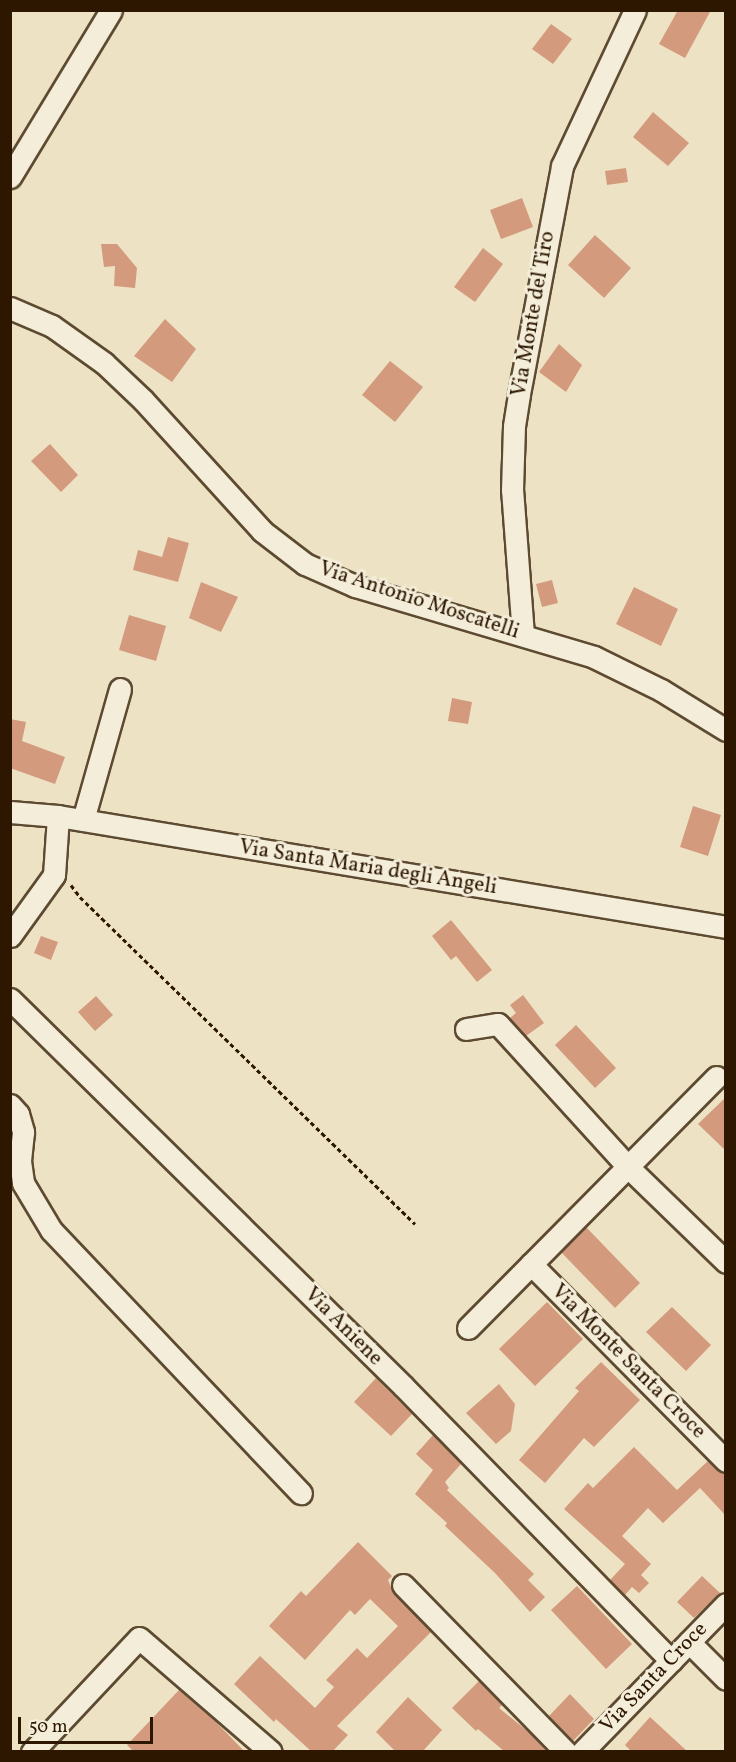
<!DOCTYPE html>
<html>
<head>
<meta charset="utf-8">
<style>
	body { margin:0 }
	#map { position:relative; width:736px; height:1762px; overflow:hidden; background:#ede3c4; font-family:Vollkorn,serif }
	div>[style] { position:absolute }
	.building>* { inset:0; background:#d39a7d }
	.path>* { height:3px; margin-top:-1.5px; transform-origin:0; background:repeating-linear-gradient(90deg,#2d1700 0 4.5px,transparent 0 7.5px) }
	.roads { filter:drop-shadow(2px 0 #5d4a31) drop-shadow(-2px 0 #5d4a31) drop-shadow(0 2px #5d4a31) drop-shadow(0 -2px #5d4a31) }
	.minor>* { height:21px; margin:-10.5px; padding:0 10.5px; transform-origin:10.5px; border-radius:10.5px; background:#f3edd9 }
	span { translate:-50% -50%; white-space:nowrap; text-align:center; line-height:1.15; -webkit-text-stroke:6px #f3edd9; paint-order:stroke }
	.street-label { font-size:21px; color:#2d1700 }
	.frame { position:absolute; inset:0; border:12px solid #2d1700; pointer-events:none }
	.scale { position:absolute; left:18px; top:1717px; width:135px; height:27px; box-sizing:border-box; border:3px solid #2d1700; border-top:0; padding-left:8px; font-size:18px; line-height:21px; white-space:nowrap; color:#2d1700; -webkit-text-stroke:4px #f3edd9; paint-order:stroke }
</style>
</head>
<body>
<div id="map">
	<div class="building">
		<i style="clip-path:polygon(678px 10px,711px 10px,685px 58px,659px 44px)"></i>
		<i style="clip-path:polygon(551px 24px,572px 39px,553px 64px,532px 49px)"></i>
		<i style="clip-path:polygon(653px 112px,689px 143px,668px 166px,633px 137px)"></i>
		<i style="clip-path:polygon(626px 168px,628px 182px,607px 185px,605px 171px)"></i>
		<i style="clip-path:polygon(522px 198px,533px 227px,501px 239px,490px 210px)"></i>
		<i style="clip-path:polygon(595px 235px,631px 268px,604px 298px,568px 265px)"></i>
		<i style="clip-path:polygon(101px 244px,117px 244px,137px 268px,135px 288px,114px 286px,115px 266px,104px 267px)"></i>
		<i style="clip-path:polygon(483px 248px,503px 264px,475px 302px,454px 287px)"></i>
		<i style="clip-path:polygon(165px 319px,196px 349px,172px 382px,134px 356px)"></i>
		<i style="clip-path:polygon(559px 344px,582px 365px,566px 392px,539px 372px)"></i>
		<i style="clip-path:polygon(390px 361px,423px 387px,395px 422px,362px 395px)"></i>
		<i style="clip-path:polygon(50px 444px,78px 475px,61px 492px,31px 461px)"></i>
		<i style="clip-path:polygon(168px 537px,189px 543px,178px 582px,133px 570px,138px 550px,162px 557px)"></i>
		<i style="clip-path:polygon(552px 580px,558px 603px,542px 607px,536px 584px)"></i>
		<i style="clip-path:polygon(201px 582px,238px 597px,221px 632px,189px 618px)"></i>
		<i style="clip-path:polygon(634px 587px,678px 609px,661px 646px,616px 624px)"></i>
		<i style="clip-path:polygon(129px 615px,166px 626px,156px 661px,119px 650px)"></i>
		<i style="clip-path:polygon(452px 698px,472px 702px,468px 724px,448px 721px)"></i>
		<i style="clip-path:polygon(10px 719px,26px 722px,22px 741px,65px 757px,55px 784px,10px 768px)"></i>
		<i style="clip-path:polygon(693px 806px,721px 815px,708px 856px,680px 847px)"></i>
		<i style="clip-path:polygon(451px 920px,492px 970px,477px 982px,456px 956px,451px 960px,432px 936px)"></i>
		<i style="clip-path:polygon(41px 936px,58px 942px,51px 960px,34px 953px)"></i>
		<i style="clip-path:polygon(523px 995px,544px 1023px,526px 1036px,510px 1018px,516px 1013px,510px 1005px)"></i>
		<i style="clip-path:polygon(96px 996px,113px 1015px,95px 1031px,78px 1012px)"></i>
		<i style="clip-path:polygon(576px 1025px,616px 1068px,595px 1088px,555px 1045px)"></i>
		<i style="clip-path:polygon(726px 1097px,726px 1151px,698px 1124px)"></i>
		<i style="clip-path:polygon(586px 1227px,640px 1283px,615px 1308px,561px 1252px)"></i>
		<i style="clip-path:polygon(547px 1302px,583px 1339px,535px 1386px,499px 1349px)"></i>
		<i style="clip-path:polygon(672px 1307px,711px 1345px,686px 1371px,646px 1332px)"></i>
		<i style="clip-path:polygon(601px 1362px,640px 1400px,594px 1447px,584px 1438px,545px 1483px,519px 1460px,579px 1391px,575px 1388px)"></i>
		<i style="clip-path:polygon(376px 1378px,412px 1414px,391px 1436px,354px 1402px)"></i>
		<i style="clip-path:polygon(499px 1384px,515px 1404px,511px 1431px,496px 1444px,466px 1413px)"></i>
		<i style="clip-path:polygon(433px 1435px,461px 1464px,445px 1482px,449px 1488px,447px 1490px,534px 1574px,528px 1580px,545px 1597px,530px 1612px,495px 1573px,445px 1526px,447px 1523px,415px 1494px,433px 1470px,416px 1454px)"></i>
		<i style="clip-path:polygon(634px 1447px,677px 1490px,708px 1461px,726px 1475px,726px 1516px,700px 1488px,663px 1523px,648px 1508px,622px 1536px,651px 1564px,641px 1575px,649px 1583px,639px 1593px,632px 1587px,625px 1595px,610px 1580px,625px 1564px,564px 1509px,588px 1483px,593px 1488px)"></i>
		<i style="clip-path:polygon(358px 1542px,392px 1576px,388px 1580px,394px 1593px,431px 1632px,337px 1726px,348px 1735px,332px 1752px,312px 1752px,276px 1719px,274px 1722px,234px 1684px,260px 1656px,315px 1708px,334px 1687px,326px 1680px,357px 1648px,367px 1658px,398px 1626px,370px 1599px,355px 1615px,350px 1610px,305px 1660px,269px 1626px,301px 1591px,306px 1596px)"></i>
		<i style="clip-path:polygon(702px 1576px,720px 1593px,694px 1618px,677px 1602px)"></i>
		<i style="clip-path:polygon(577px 1586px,632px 1644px,606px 1669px,551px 1610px)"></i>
		<i style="clip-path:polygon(479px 1681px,502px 1705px,499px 1708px,531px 1734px,547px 1752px,505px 1752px,478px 1729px,476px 1731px,452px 1708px)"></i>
		<i style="clip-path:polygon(179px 1690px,215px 1721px,245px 1752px,134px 1752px,127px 1745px)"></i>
		<i style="clip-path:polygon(570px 1694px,594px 1719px,573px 1741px,549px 1716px)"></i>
		<i style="clip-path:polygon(408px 1697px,442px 1730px,422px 1752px,396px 1752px,376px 1732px)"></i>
		<i style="clip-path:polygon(650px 1717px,688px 1752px,632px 1752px,625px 1745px)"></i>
	</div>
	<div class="path">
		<i style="left:71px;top:885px;width:15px;rotate:53deg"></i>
		<i style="left:80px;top:897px;width:468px;rotate:44.3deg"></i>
	</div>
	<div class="roads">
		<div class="minor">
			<i style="left:10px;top:177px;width:195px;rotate:-58.8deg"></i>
			<i style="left:10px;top:308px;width:46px;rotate:23.2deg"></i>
			<i style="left:52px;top:326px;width:64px;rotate:35.4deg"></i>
			<i style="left:104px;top:363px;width:54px;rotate:43.5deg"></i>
			<i style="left:143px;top:400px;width:177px;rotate:47.7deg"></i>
			<i style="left:262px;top:531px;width:54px;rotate:37.5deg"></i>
			<i style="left:305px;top:564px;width:55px;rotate:23.7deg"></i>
			<i style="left:355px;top:586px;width:249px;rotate:16.5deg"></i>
			<i style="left:594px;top:657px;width:75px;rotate:26.2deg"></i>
			<i style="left:661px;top:690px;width:76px;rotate:31.6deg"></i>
			<i style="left:523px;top:635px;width:145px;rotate:-94.3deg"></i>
			<i style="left:512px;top:490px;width:64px;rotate:-88.2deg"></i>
			<i style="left:514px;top:426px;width:32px;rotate:-81deg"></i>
			<i style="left:519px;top:394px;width:232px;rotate:-79.3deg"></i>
			<i style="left:562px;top:166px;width:172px;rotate:-64.9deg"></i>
			<i style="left:10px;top:812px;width:48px;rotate:4.8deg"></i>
			<i style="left:58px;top:816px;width:677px;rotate:9.43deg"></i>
			<i style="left:83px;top:820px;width:136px;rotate:-74.2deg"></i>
			<i style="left:10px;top:936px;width:75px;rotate:-54.2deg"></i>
			<i style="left:54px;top:875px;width:59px;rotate:-86.1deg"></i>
			<i style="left:10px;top:999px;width:552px;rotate:44.56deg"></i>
			<i style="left:403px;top:1386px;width:384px;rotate:45.7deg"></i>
			<i style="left:466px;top:1029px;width:32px;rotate:-9deg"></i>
			<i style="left:498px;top:1024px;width:192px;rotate:47.7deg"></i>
			<i style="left:627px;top:1166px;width:138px;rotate:44.1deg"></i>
			<i style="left:10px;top:1105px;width:12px;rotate:48deg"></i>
			<i style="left:18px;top:1114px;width:19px;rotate:74deg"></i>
			<i style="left:23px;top:1132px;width:29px;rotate:96deg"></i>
			<i style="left:20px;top:1161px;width:22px;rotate:82deg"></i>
			<i style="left:23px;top:1183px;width:55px;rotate:59.2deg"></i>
			<i style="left:51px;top:1230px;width:363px;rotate:46.5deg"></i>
			<i style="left:531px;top:1264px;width:277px;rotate:45.3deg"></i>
			<i style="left:468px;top:1328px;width:353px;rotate:-45.3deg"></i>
			<i style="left:403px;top:1585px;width:233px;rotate:45.7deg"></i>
			<i style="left:689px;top:1642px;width:52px;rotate:45deg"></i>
			<i style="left:32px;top:1752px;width:156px;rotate:-46.8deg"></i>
			<i style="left:139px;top:1638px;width:174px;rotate:40.8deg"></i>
			<i style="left:582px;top:1752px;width:206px;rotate:-45.8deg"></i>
		</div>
	</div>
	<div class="street-label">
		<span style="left:534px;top:314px;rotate:-80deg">Via Monte del Tiro</span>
		<span style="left:419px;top:601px;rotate:18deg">Via Antonio Moscatelli</span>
		<span style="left:368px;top:868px;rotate:9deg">Via Santa Maria degli Angeli</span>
		<span style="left:343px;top:1327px;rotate:45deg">Via Aniene</span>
		<span style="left:628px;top:1362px;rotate:45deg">Via Monte Santa Croce</span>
		<span style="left:654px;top:1678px;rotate:-46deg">Via Santa Croce</span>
	</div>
	<div class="frame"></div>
	<div class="scale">50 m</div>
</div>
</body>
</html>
